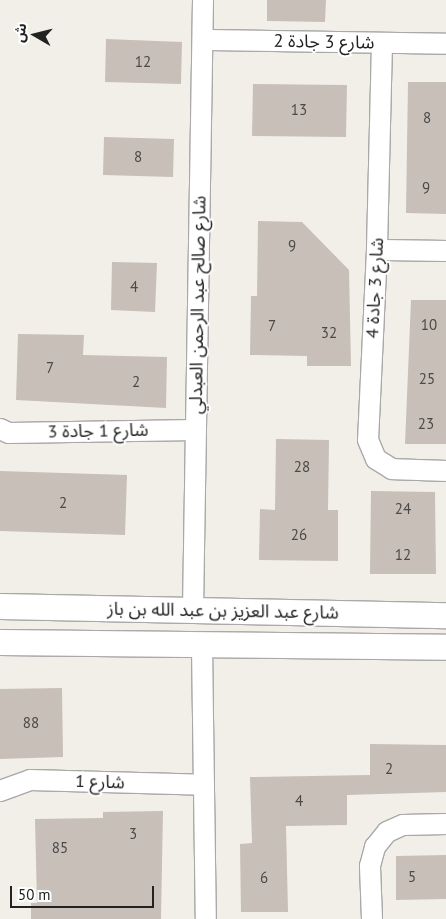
<!DOCTYPE html>
<html>
<head>
<meta charset="utf-8">
<style>
	body { margin:0 }
	#map { position:relative; width:446px; height:919px; overflow:hidden; background:#f2efe9; font-family:"PT Sans","Noto Sans Arabic",sans-serif }
	div>[style] { position:absolute }
	.building>* { inset:0; background:#c7bfb8 }
	.roads { filter:drop-shadow(1px 0 #a9a9a9) drop-shadow(-1px 0 #a9a9a9) drop-shadow(0 1px #a9a9a9) drop-shadow(0 -1px #a9a9a9) }
	.minor>* { height:20px; margin:-10px; padding:0 10px; transform-origin:10px; border-radius:10px; background:#fff }
	.tertiary>* { height:25px; margin:-12.5px; padding:0 12.5px; transform-origin:12.5px; border-radius:12.5px; background:#fff }
	span { translate:-50% -50%; white-space:nowrap; text-align:center; line-height:1.15; -webkit-text-stroke:4px #fff; paint-order:stroke }
	.number-label { font-size:15px; color:#4b4948 }
	.number-label span { -webkit-text-stroke-width:0 }
	.street-label { font-size:18px; color:#222 }
	.north { position:absolute; left:10px; top:10px; width:50px; height:50px; -webkit-text-stroke:4px #fff; paint-order:stroke; rotate:278deg; font-size:14px; font-weight:700; line-height:20px; text-align:center; color:#222 }
	.north::after { content:''; display:block; margin:auto; width:18px; height:22px; background:#222; clip-path:polygon(50% 0,100% 100%,50% 72%,0 100%) }
	.scale { position:absolute; left:10px; top:886px; width:144px; height:22px; box-sizing:border-box; border:2px solid #222; border-top:0; padding-left:6px; font-size:15px; line-height:18px; white-space:nowrap; color:#222; -webkit-text-stroke:4px #fff; paint-order:stroke }
</style>
</head>
<body>
<div id="map">
	<div class="building">
		<i style="clip-path:polygon(267px 0,326px 0,325px 22px,267px 21px)"></i>
		<i style="clip-path:polygon(106px 39px,182px 42px,181px 84px,105px 82px)"></i>
		<i style="clip-path:polygon(408px 82px,446px 82px,446px 214px,406px 213px)"></i>
		<i style="clip-path:polygon(253px 84px,347px 85px,346px 137px,252px 136px)"></i>
		<i style="clip-path:polygon(104px 137px,174px 139px,173px 177px,103px 175px)"></i>
		<i style="clip-path:polygon(258px 221px,302px 222px,349px 270px,351px 366px,307px 366px,307px 356px,250px 355px,251px 296px,257px 296px)"></i>
		<i style="clip-path:polygon(112px 262px,157px 263px,155px 312px,111px 310px)"></i>
		<i style="clip-path:polygon(411px 300px,446px 300px,446px 444px,405px 444px)"></i>
		<i style="clip-path:polygon(18px 334px,84px 335px,83px 355px,167px 357px,166px 408px,16px 400px)"></i>
		<i style="clip-path:polygon(276px 439px,329px 440px,328px 510px,338px 510px,338px 561px,259px 560px,260px 509px,275px 510px)"></i>
		<i style="clip-path:polygon(0 471px,127px 475px,125px 535px,0 531px)"></i>
		<i style="clip-path:polygon(371px 491px,435px 492px,436px 574px,370px 574px)"></i>
		<i style="clip-path:polygon(62px 688px,63px 757px,0 759px,0 689px)"></i>
		<i style="clip-path:polygon(370px 744px,446px 745px,446px 792px,347px 795px,347px 825px,286px 826px,288px 912px,241px 912px,240px 844px,252px 843px,250px 777px,370px 775px)"></i>
		<i style="clip-path:polygon(163px 811px,161px 919px,31px 919px,31px 903px,37px 903px,35px 819px,103px 818px,103px 812px)"></i>
		<i style="clip-path:polygon(446px 855px,446px 899px,396px 900px,396px 856px)"></i>
	</div>
	<div class="roads">
		<div class="minor">
			<i style="left:203px;top:40px;width:243px;rotate:0.9deg"></i>
			<i style="left:382px;top:43px;width:207px;rotate:91.4deg"></i>
			<i style="left:377px;top:250px;width:190px;rotate:92.7deg"></i>
			<i style="left:368px;top:440px;width:21px;rotate:67deg"></i>
			<i style="left:376px;top:459px;width:19px;rotate:32deg"></i>
			<i style="left:392px;top:469px;width:54px;rotate:2.1deg"></i>
			<i style="left:377px;top:250px;width:69px;rotate:0.8deg"></i>
			<i style="left:0;top:429px;width:10px;rotate:24deg"></i>
			<i style="left:9px;top:433px;width:187px;rotate:-0.9deg"></i>
			<i style="left:193px;top:610px;width:610px;rotate:-89.06deg"></i>
			<i style="left:202px;top:646px;width:273px;rotate:89.2deg"></i>
			<i style="left:0;top:791px;width:32px;rotate:-20deg"></i>
			<i style="left:30px;top:780px;width:174px;rotate:1.6deg"></i>
			<i style="left:372px;top:919px;width:53px;rotate:-92.2deg"></i>
			<i style="left:370px;top:866px;width:20px;rotate:-75deg"></i>
			<i style="left:375px;top:847px;width:19px;rotate:-51deg"></i>
			<i style="left:387px;top:832px;width:17px;rotate:-24deg"></i>
			<i style="left:403px;top:825px;width:43px;rotate:-1.3deg"></i>
		</div>
		<div class="tertiary">
			<i style="left:0;top:606px;width:446px;rotate:1.2deg"></i>
			<i style="left:0;top:642px;width:446px;rotate:0.6deg"></i>
		</div>
	</div>
	<div class="number-label">
		<span style="left:143px;top:62px">12</span>
		<span style="left:299px;top:110px">13</span>
		<span style="left:427px;top:118px">8</span>
		<span style="left:138px;top:157px">8</span>
		<span style="left:426px;top:188px">9</span>
		<span style="left:292px;top:246px">9</span>
		<span style="left:134px;top:287px">4</span>
		<span style="left:429px;top:325px">10</span>
		<span style="left:272px;top:326px">7</span>
		<span style="left:329px;top:333px">32</span>
		<span style="left:50px;top:368px">7</span>
		<span style="left:427px;top:379px">25</span>
		<span style="left:136px;top:382px">2</span>
		<span style="left:426px;top:424px">23</span>
		<span style="left:302px;top:467px">28</span>
		<span style="left:63px;top:503px">2</span>
		<span style="left:403px;top:509px">24</span>
		<span style="left:299px;top:535px">26</span>
		<span style="left:403px;top:555px">12</span>
		<span style="left:31px;top:723px">88</span>
		<span style="left:389px;top:769px">2</span>
		<span style="left:299px;top:801px">4</span>
		<span style="left:133px;top:834px">3</span>
		<span style="left:60px;top:848px">85</span>
		<span style="left:412px;top:877px">5</span>
		<span style="left:264px;top:878px">6</span>
	</div>
	<div class="street-label">
		<span style="left:324px;top:42px;rotate:1deg">شارع 3 جادة 2</span>
		<span style="left:375px;top:288px;rotate:-87deg">شارع 3 جادة 4</span>
		<span style="left:198px;top:305px;rotate:-89deg">شارع صالح عبد الرحمن العبدلي</span>
		<span style="left:98px;top:431px;rotate:-1deg">شارع 1 جادة 3</span>
		<span style="left:223px;top:611px;rotate:1deg">شارع عبد العزيز بن عبد الله بن باز</span>
		<span style="left:100px;top:782px;rotate:2deg">شارع 1</span>
	</div>
	<div class="north">ش</div>
	<div class="scale">50 m</div>
</div>
</body>
</html>
